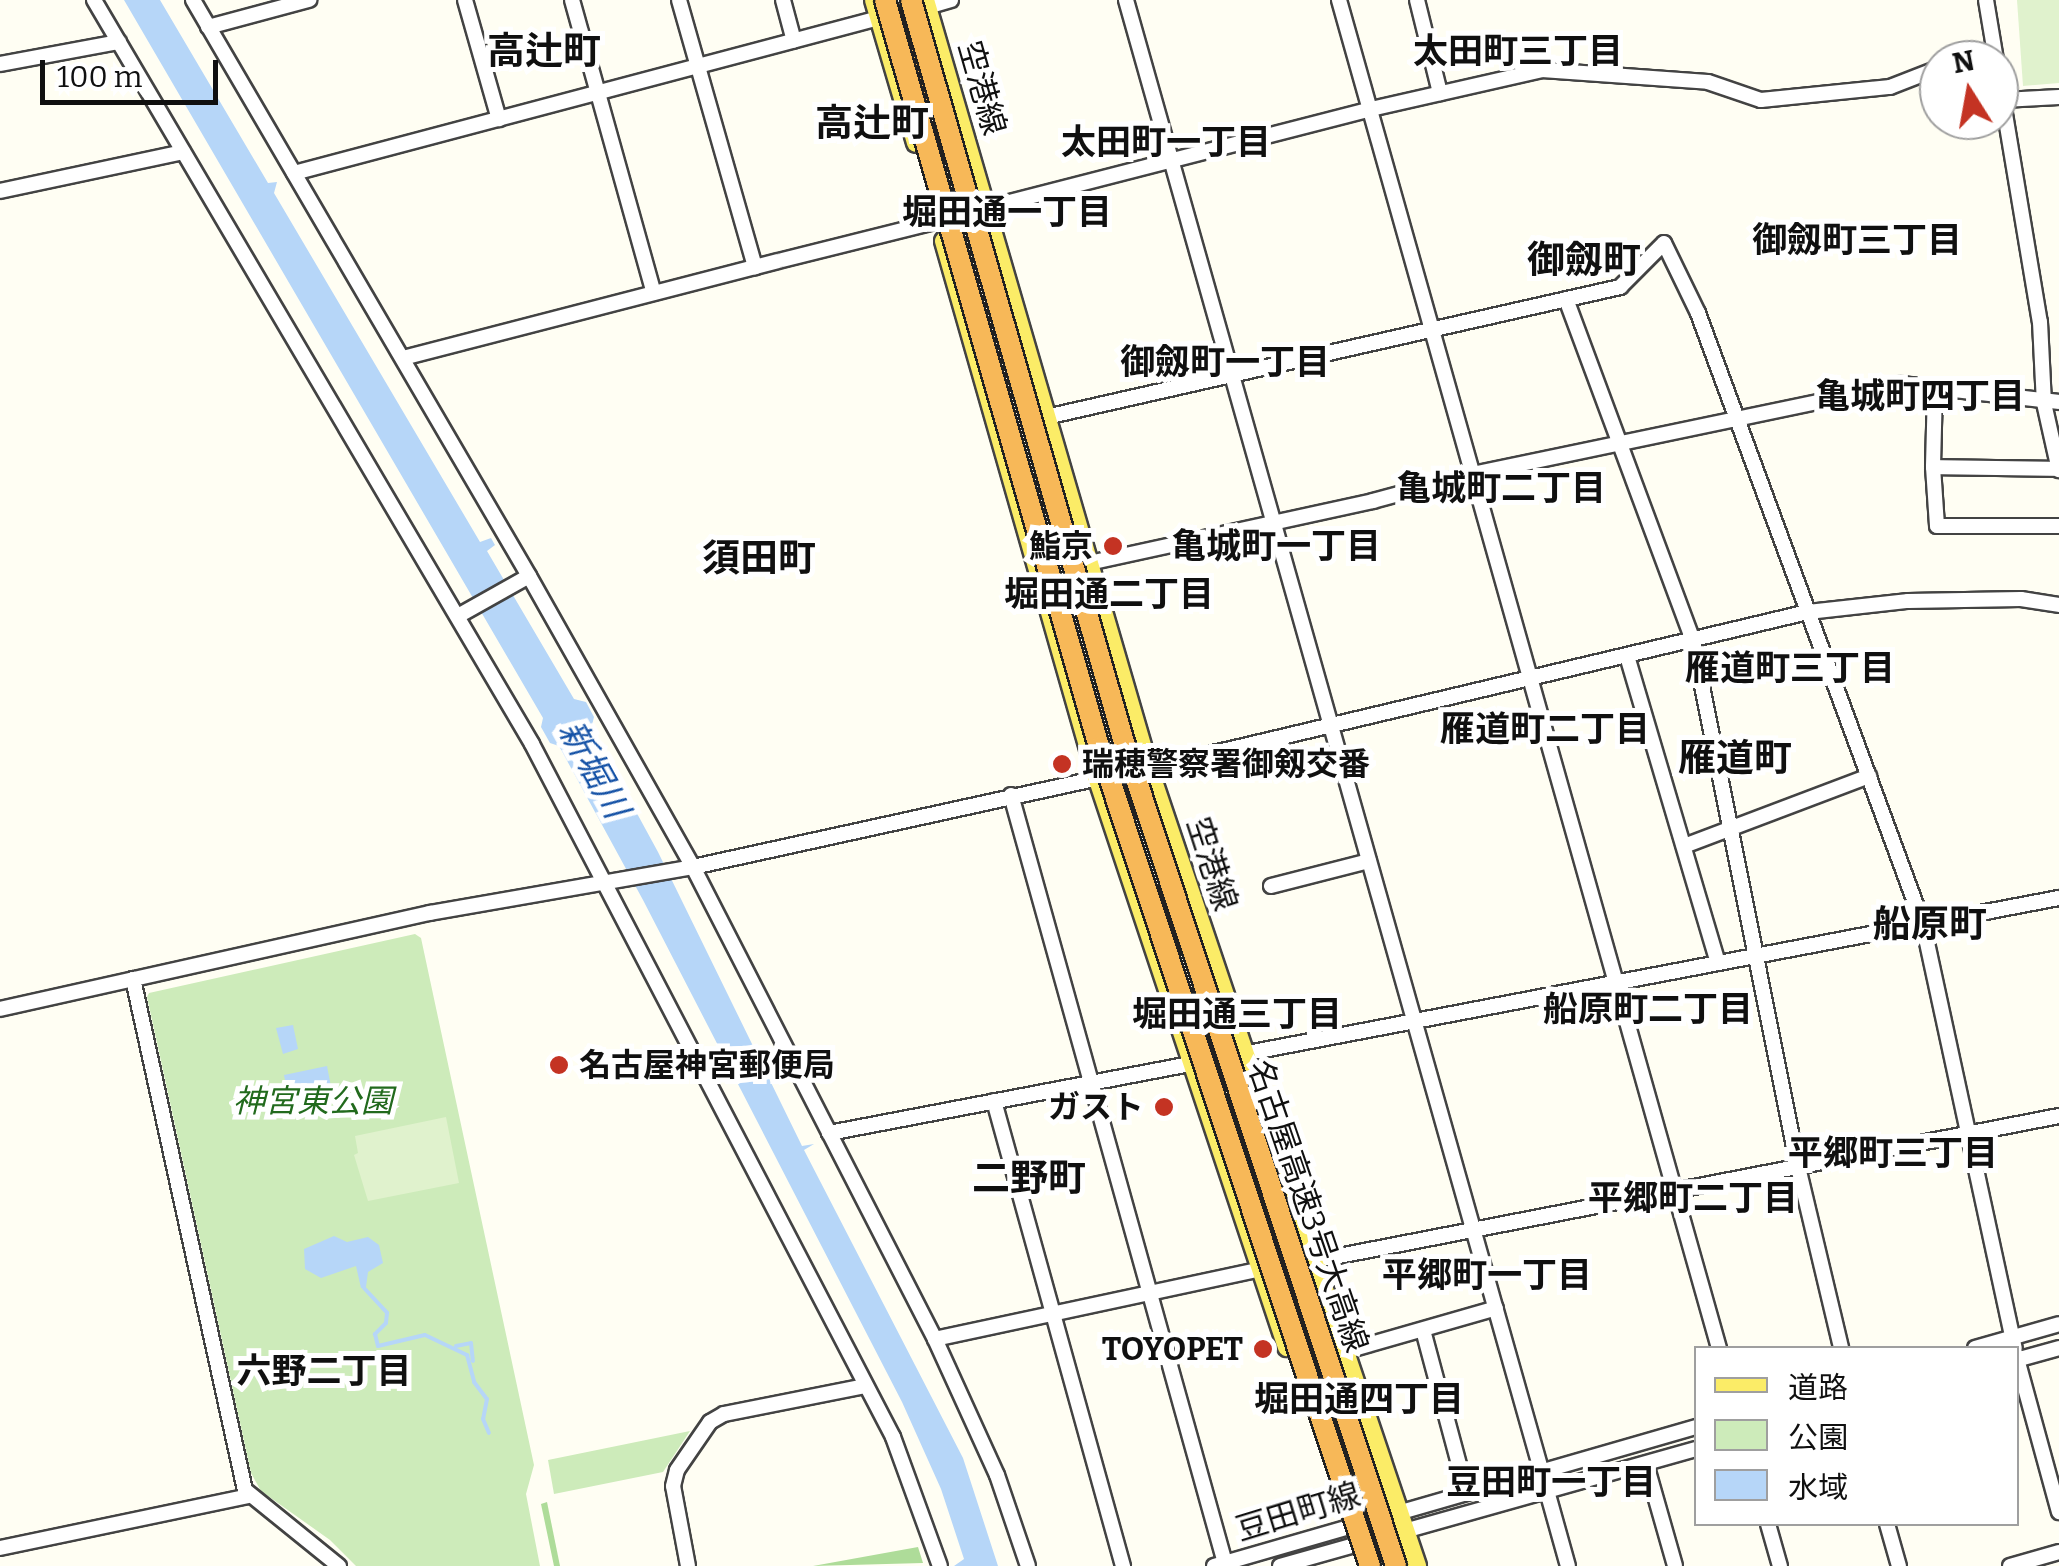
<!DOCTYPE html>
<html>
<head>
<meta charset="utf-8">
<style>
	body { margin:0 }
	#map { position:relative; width:2059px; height:1566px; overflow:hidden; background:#fffef3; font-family:Bitter,"Noto Sans JP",serif }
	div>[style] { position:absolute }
	.green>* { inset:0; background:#cdebba }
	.forest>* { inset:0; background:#aedc99 }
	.pitch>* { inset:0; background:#e0f2cd }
	.water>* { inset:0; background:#b6d6f8 }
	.stream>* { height:4px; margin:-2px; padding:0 2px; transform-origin:2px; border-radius:2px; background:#b6d6f8 }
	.roads { filter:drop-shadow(2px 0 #434343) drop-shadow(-2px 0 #434343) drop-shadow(0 2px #434343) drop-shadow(0 -2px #434343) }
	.minor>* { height:14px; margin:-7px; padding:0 7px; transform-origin:7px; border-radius:7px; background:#fff }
	.major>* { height:18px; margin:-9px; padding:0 9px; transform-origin:9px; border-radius:9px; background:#fbec67 }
	.highway>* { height:20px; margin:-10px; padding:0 10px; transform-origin:10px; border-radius:10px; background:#f7b858 }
	.bridges { filter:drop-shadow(2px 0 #212121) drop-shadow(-2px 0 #212121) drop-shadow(0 2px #212121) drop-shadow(0 -2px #212121) }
	.highway-bridge>* { height:20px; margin:-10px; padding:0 10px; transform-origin:10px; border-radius:10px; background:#f7b858 }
	.dots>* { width:28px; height:28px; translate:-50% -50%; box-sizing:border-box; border:5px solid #fff; border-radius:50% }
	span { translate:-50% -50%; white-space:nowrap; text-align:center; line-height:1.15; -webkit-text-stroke:10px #fff; paint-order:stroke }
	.street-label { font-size:32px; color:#101010 }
	.poi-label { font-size:32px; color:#101010; font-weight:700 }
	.right { translate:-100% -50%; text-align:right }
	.left { translate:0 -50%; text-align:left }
	.park-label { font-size:32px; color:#226a1d; font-style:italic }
	.neighbourhood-label { font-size:35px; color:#101010; font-weight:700 }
	.water-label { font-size:35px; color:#1552a6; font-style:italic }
	.quarter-label { font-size:38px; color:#101010; font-weight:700 }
	.legend { position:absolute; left:1694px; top:1346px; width:325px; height:180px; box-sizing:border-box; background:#fff; border:2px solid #9f9f9f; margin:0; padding:12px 18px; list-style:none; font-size:30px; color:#101010 }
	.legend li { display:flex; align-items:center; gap:20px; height:50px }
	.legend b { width:50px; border:2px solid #9f9f9f }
	.north { position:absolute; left:1919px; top:40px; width:100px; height:100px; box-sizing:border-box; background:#fff; border:2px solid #9f9f9f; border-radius:50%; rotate:349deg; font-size:28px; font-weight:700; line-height:40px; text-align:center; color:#101010 }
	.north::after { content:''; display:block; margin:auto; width:35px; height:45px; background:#c43323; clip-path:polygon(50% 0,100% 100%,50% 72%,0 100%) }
	.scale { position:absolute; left:40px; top:60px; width:178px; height:45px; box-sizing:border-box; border:5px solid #101010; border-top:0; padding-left:12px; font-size:30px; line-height:35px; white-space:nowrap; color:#101010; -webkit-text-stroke:8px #fff; paint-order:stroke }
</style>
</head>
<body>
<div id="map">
	<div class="green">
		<i style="clip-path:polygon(415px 934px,421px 938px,534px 1465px,526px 1494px,540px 1566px,356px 1566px,330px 1540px,261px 1491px,251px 1473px,147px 997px,149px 993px)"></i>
		<i style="clip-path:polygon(690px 1431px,663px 1472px,554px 1494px,548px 1460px)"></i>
	</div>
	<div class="forest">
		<i style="clip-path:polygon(547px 1502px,560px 1566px,554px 1566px,541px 1504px)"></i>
		<i style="clip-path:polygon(918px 1547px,923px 1563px,813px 1566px)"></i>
	</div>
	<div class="pitch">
		<i style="clip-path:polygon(2017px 0,2059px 0,2059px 83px,2023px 86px)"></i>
		<i style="clip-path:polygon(446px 1117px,459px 1183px,368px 1201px,354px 1155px,358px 1153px,355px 1136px)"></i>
	</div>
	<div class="water">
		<i style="clip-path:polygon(124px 0,160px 0,268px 183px,277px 182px,274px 193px,480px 542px,491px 538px,495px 545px,487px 551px,574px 699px,586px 702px,594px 717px,591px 729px,658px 852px,802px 1146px,814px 1144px,804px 1150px,963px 1458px,998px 1566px,954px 1566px,964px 1559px,941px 1489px,902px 1402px,643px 900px,559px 746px,550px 743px,541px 727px,543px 718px)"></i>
		<i style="clip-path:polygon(293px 1025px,298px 1049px,283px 1054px,276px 1028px)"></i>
		<i style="clip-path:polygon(327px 1066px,332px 1092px,289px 1100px,284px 1075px)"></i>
		<i style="clip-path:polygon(334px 1236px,347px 1242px,368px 1237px,379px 1245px,383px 1263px,368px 1272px,366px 1287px,361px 1288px,356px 1266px,321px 1278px,305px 1269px,304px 1249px)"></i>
	</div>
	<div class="stream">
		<i style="left:364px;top:1288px;width:34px;rotate:47deg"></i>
		<i style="left:387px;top:1313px;width:10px;rotate:96deg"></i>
		<i style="left:386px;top:1323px;width:16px;rotate:135deg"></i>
		<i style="left:375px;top:1334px;width:12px;rotate:76deg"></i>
		<i style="left:378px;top:1346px;width:48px;rotate:-13.2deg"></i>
		<i style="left:425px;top:1335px;width:47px;rotate:25.5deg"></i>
		<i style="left:467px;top:1355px;width:28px;rotate:75deg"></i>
		<i style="left:474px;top:1382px;width:21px;rotate:53deg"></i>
		<i style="left:487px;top:1399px;width:20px;rotate:101deg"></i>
		<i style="left:483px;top:1419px;width:15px;rotate:67deg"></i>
		<i style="left:456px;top:1346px;width:15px;rotate:-11deg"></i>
		<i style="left:471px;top:1343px;width:18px;rotate:84deg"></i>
	</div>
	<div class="roads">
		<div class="minor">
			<i style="left:94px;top:0;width:863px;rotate:59.51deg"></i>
			<i style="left:532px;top:744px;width:781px;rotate:62.48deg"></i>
			<i style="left:893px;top:1437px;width:137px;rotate:70deg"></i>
			<i style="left:193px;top:0;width:667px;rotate:59.74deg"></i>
			<i style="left:529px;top:576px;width:334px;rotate:60.6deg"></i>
			<i style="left:693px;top:867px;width:530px;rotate:62.86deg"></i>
			<i style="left:935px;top:1339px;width:149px;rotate:65.5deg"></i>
			<i style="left:997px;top:1475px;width:96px;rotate:71.2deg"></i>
			<i style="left:465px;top:0;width:124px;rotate:74.1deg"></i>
			<i style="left:572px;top:0;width:304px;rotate:74.4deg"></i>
			<i style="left:679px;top:0;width:278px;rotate:74.1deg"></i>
			<i style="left:783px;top:0;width:42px;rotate:75deg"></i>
			<i style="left:1126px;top:0;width:1527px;rotate:74.23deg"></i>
			<i style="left:1339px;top:0;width:1401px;rotate:74.26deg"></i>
			<i style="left:1417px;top:0;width:96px;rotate:76.1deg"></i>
			<i style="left:1986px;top:0;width:61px;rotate:80.5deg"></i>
			<i style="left:927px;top:7px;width:25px;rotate:-16deg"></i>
			<i style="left:208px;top:27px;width:105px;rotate:-15deg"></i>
			<i style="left:0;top:64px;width:121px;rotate:-10.5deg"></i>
			<i style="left:1999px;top:78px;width:247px;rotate:80.5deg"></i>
			<i style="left:2040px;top:322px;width:81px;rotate:87.2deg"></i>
			<i style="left:2044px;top:403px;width:69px;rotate:77.4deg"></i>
			<i style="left:2003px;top:100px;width:56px;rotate:-3.1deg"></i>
			<i style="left:294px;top:173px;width:605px;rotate:-14.84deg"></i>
			<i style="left:0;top:191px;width:187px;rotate:-12deg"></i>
			<i style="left:986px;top:208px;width:398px;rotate:-14.4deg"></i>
			<i style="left:1371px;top:109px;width:175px;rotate:-12.8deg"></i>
			<i style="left:1542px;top:70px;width:166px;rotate:4.1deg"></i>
			<i style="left:1708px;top:82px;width:56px;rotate:18.8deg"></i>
			<i style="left:1761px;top:100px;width:130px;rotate:-5.8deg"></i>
			<i style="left:1890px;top:87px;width:53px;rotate:-21.2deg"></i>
			<i style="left:782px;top:260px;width:162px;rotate:-14deg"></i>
			<i style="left:1566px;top:299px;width:365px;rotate:69.6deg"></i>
			<i style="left:1693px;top:641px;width:536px;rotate:78.71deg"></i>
			<i style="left:1798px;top:1167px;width:186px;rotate:76.6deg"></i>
			<i style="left:403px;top:358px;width:387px;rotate:-14.5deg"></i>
			<i style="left:1935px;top:389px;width:78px;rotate:91.5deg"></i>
			<i style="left:1933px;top:467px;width:59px;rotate:86.1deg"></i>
			<i style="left:1937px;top:526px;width:122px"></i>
			<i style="left:1046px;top:417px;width:589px;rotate:-12.76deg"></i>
			<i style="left:1620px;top:287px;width:62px;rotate:-45deg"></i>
			<i style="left:1664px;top:243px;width:78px;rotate:64.1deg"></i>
			<i style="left:1698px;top:313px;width:651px;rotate:69.78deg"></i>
			<i style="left:1923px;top:924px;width:434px;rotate:77.8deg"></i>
			<i style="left:1933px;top:467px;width:126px;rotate:0.9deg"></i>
			<i style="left:1089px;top:563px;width:291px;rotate:-12.3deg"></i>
			<i style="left:1373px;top:501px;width:104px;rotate:-15.1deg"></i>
			<i style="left:1473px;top:474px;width:438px;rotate:-11.8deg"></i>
			<i style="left:1902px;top:384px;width:158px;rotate:6.5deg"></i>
			<i style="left:458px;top:616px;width:81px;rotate:-29.4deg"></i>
			<i style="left:1627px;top:656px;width:320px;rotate:73.5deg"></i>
			<i style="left:1011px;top:795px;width:797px;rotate:74.43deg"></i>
			<i style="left:1684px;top:846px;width:198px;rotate:-20.7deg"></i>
			<i style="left:1271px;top:886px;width:101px;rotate:-14.3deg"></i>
			<i style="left:133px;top:979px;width:523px;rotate:77.64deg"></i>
			<i style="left:245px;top:1490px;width:121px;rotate:39deg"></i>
			<i style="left:0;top:1009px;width:441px;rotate:-12.6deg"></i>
			<i style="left:430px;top:913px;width:267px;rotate:-9.9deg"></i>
			<i style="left:693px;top:867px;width:551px;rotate:-12.37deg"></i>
			<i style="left:1231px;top:749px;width:593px;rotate:-13.36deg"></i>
			<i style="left:1808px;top:612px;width:101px;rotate:-6.3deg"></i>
			<i style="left:1908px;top:601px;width:113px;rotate:-1deg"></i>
			<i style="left:2021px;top:599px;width:38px;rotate:9deg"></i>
			<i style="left:994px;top:1101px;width:483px;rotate:74.5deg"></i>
			<i style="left:829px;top:1133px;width:1252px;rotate:-10.82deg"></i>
			<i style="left:1313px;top:1261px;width:760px;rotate:-11deg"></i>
			<i style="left:1423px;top:1330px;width:167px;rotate:75deg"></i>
			<i style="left:935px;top:1339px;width:333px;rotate:-12.1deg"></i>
			<i style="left:1975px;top:1348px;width:87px;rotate:-15.9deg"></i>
			<i style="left:1343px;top:1352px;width:159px;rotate:-16deg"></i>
			<i style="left:2016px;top:1355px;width:163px;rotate:74.7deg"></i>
			<i style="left:2016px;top:1360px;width:45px;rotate:-15.6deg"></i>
			<i style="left:1646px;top:1464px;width:106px;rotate:74.1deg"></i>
			<i style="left:1547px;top:1491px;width:78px;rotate:74.4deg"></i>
			<i style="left:1768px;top:1524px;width:44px;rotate:74.1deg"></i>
			<i style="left:1887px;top:1524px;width:44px;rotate:74.1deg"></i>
			<i style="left:0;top:1548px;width:253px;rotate:-11.8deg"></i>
			<i style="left:688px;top:1566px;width:81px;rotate:-100.6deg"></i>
			<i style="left:673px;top:1486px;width:16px;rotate:-76deg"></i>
			<i style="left:677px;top:1470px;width:58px;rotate:-55.5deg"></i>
			<i style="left:710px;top:1422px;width:16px;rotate:-30deg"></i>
			<i style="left:724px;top:1414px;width:144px;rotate:-11.2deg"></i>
			<i style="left:1214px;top:1566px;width:502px;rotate:-16.09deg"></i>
			<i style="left:1280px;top:1566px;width:432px;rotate:-15.7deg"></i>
			<i style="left:2010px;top:1566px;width:51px;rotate:-15.9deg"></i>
		</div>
		<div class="major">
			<i style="left:874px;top:0;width:149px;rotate:73.6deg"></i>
			<i style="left:925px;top:0;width:798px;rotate:73.77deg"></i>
			<i style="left:1148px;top:766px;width:844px;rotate:71.41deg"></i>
			<i style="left:944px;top:241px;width:557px;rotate:74.07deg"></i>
			<i style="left:1097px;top:777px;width:601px;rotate:71.57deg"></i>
		</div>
		<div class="highway">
			<i style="left:914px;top:46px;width:64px;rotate:74.7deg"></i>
		</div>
	</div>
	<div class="bridges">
		<div class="highway-bridge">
			<i style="left:885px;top:0;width:777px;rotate:74.01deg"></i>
			<i style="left:1099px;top:747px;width:863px;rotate:71.69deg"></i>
			<i style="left:911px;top:0;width:769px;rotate:73.99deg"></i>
			<i style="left:1123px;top:739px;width:871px;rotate:71.73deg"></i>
		</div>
	</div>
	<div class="dots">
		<i style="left:1113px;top:546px;background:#c43323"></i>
		<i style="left:1062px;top:764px;background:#c43323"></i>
		<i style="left:559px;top:1065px;background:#c43323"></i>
		<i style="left:1164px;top:1107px;background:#c43323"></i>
		<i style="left:1263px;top:1349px;background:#c43323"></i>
	</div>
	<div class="street-label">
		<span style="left:982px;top:88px;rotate:74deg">空港線</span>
		<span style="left:1212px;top:864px;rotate:72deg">空港線</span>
		<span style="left:1308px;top:1206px;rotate:71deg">名古屋高速3号大高線</span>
		<span style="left:1298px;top:1512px;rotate:-17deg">豆田町線</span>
	</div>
	<div class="poi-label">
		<span class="right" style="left:1093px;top:546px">鮨京</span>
		<span class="left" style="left:1082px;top:764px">瑞穂警察署御剱交番</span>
		<span class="left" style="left:579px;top:1065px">名古屋神宮郵便局</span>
		<span class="right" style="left:1144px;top:1107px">ガスト</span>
		<span class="right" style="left:1243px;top:1349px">TOYOPET</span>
	</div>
	<div class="park-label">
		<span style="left:313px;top:1101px">神宮東公園</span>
	</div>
	<div class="neighbourhood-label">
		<span style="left:1518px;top:51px">太田町三丁目</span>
		<span style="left:1166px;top:142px">太田町一丁目</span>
		<span style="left:1007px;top:212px">堀田通一丁目</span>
		<span style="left:1857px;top:240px">御劔町三丁目</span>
		<span style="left:1225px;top:362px">御劔町一丁目</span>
		<span style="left:1920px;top:396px">亀城町四丁目</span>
		<span style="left:1501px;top:488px">亀城町二丁目</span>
		<span style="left:1276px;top:546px">亀城町一丁目</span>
		<span style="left:1109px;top:594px">堀田通二丁目</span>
		<span style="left:1790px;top:668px">雁道町三丁目</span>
		<span style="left:1545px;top:729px">雁道町二丁目</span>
		<span style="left:1648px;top:1009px">船原町二丁目</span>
		<span style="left:1237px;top:1014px">堀田通三丁目</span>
		<span style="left:1893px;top:1153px">平郷町三丁目</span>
		<span style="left:1693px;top:1198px">平郷町二丁目</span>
		<span style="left:1487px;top:1275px">平郷町一丁目</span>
		<span style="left:324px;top:1371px">六野二丁目</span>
		<span style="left:1359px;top:1399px">堀田通四丁目</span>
		<span style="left:1551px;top:1482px">豆田町一丁目</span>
	</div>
	<div class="water-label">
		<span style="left:594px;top:769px;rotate:61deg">新堀川</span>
	</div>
	<div class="quarter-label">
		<span style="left:544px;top:52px">高辻町</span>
		<span style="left:872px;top:124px">高辻町</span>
		<span style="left:1584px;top:261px">御劔町</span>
		<span style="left:759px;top:559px">須田町</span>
		<span style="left:1735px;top:759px">雁道町</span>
		<span style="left:1930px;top:925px">船原町</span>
		<span style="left:1029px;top:1179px">二野町</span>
	</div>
	<ul class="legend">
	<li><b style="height:12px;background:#fbec67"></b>道路</li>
	<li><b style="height:28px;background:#cdebba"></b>公園</li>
	<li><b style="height:28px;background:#b6d6f8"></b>水域</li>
	</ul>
	<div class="north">N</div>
	<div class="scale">100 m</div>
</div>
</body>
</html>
